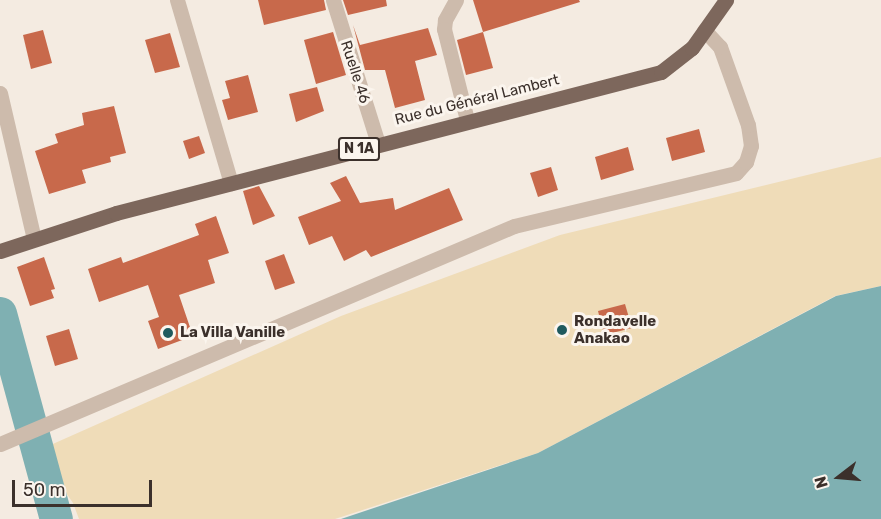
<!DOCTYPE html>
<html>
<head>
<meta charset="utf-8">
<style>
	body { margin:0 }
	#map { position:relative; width:881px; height:519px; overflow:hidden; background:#f4ebe1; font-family:Rubik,sans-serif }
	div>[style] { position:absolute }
	.sand>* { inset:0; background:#efdcb8 }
	.water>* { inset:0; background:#7fb0b2 }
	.river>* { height:33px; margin:-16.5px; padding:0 16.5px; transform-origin:16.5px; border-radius:16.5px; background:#7fb0b2 }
	.building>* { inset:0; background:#c8694b }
	.street>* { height:15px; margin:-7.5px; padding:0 7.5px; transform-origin:7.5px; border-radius:7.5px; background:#cdbbac }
	.primary>* { height:15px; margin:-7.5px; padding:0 7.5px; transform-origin:7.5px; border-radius:7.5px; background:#7d675c }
	.dots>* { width:16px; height:16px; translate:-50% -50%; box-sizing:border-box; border:3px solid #fbf5ee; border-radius:50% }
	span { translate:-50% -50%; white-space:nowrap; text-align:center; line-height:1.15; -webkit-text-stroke:6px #fbf5ee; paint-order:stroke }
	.shield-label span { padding:2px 4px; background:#fbf5ee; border:2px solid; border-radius:4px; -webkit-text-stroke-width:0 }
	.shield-label { font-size:14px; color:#3b302b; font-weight:700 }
	.street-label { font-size:15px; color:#3b302b }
	.poi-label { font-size:15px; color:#3b302b; font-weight:700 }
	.left { translate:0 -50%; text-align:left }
	.north { position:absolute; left:809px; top:447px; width:60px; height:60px; -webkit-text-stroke:4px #fbf5ee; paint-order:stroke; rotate:254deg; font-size:16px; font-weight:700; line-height:24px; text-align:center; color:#3b302b }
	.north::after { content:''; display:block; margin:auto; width:21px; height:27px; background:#3b302b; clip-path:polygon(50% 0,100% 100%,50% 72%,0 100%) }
	.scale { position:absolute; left:12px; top:480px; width:140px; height:27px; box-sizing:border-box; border:3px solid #3b302b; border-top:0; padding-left:8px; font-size:18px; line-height:21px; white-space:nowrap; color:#3b302b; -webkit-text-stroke:4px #fbf5ee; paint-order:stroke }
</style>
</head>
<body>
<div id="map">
	<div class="sand">
		<i style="clip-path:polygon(881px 157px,881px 286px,835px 296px,538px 453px,335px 519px,79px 519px,73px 503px,37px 451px,341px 316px,560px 235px)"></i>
	</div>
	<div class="water">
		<i style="clip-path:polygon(881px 286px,881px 519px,341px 519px,538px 453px,836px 296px)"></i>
	</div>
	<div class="river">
		<i style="left:0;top:313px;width:213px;rotate:74.8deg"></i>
	</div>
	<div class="building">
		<i style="clip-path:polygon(258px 0,324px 0,326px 10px,264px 25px)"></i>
		<i style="clip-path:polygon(343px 0,386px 0,387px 6px,348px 15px)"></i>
		<i style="clip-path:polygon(473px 0,579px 0,580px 2px,483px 32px)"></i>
		<i style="clip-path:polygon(353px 25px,360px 45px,428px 28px,437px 55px,415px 61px,425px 100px,395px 108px,385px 70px,365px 70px)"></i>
		<i style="clip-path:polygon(43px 30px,52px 63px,31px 69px,23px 35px)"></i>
		<i style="clip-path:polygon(333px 32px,346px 75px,316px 84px,304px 40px)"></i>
		<i style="clip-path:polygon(483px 32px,493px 68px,466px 75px,457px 40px)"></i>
		<i style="clip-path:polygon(170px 33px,180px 67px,155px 73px,145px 40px)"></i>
		<i style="clip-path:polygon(248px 75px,258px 112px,228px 120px,222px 100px,230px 98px,225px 81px)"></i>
		<i style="clip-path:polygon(317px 87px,324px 111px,296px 122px,289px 94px)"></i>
		<i style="clip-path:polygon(114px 106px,126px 153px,110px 157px,111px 162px,82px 170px,86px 183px,49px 194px,35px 151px,58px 143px,55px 134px,84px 125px,82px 113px)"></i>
		<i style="clip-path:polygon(699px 129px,705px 152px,672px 161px,666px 138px)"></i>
		<i style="clip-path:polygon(199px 136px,205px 153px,189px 159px,183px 141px)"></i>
		<i style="clip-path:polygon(628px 147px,634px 170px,601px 180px,595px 157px)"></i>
		<i style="clip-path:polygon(551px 167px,558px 190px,538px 197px,530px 173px)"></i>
		<i style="clip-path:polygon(346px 176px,360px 203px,393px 198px,395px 210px,449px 188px,463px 220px,371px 257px,366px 250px,344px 261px,332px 236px,309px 245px,298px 217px,341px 201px,330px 183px)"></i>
		<i style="clip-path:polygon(259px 186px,275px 216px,253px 225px,243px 191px)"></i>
		<i style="clip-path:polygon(216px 216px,229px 253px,208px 260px,215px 283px,179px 295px,193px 336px,158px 349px,148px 321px,159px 317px,148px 285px,99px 302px,88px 269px,121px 257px,123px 263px,199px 235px,195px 224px)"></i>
		<i style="clip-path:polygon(284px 254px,295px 283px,275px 290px,265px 261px)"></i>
		<i style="clip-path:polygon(44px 257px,55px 289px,51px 290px,54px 298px,30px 306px,17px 267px)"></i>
		<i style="clip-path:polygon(625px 304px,632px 328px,604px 335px,598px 311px)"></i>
		<i style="clip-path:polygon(69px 329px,78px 359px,55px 366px,46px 336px)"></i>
	</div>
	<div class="street">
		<i style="left:177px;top:0;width:191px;rotate:73.6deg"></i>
		<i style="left:333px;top:0;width:151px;rotate:72.6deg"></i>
		<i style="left:456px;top:0;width:23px;rotate:119deg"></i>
		<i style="left:445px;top:20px;width:9px;rotate:96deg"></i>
		<i style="left:444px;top:29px;width:94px;rotate:75.8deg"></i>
		<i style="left:0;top:93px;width:150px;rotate:76.9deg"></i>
		<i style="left:0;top:444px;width:558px;rotate:-22.98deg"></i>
		<i style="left:514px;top:226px;width:228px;rotate:-13.4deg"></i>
		<i style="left:736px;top:173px;width:15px;rotate:-48deg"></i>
		<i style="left:746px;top:162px;width:17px;rotate:-73deg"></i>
		<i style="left:751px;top:146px;width:21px;rotate:-98deg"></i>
		<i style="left:748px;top:125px;width:83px;rotate:-109.7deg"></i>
		<i style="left:720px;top:47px;width:23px;rotate:-133deg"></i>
	</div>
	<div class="primary">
		<i style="left:0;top:251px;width:122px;rotate:-18.1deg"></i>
		<i style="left:116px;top:213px;width:563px;rotate:-14.51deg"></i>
		<i style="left:661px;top:72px;width:39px;rotate:-38deg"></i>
		<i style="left:692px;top:48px;width:59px;rotate:-54.7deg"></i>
	</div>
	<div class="dots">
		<i style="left:562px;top:330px;background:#1f5a5e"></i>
		<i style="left:168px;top:333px;background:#1f5a5e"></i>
	</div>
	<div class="shield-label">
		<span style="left:359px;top:149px">N 1A</span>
	</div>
	<div class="street-label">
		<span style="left:355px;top:72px;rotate:72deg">Ruelle 46</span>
		<span style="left:477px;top:100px;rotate:-14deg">Rue du Général Lambert</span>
	</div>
	<div class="poi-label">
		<span class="left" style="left:574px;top:330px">Rondavelle<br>Anakao</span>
		<span class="left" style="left:180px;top:333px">La Villa Vanille</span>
	</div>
	<div class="north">N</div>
	<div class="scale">50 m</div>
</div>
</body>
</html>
